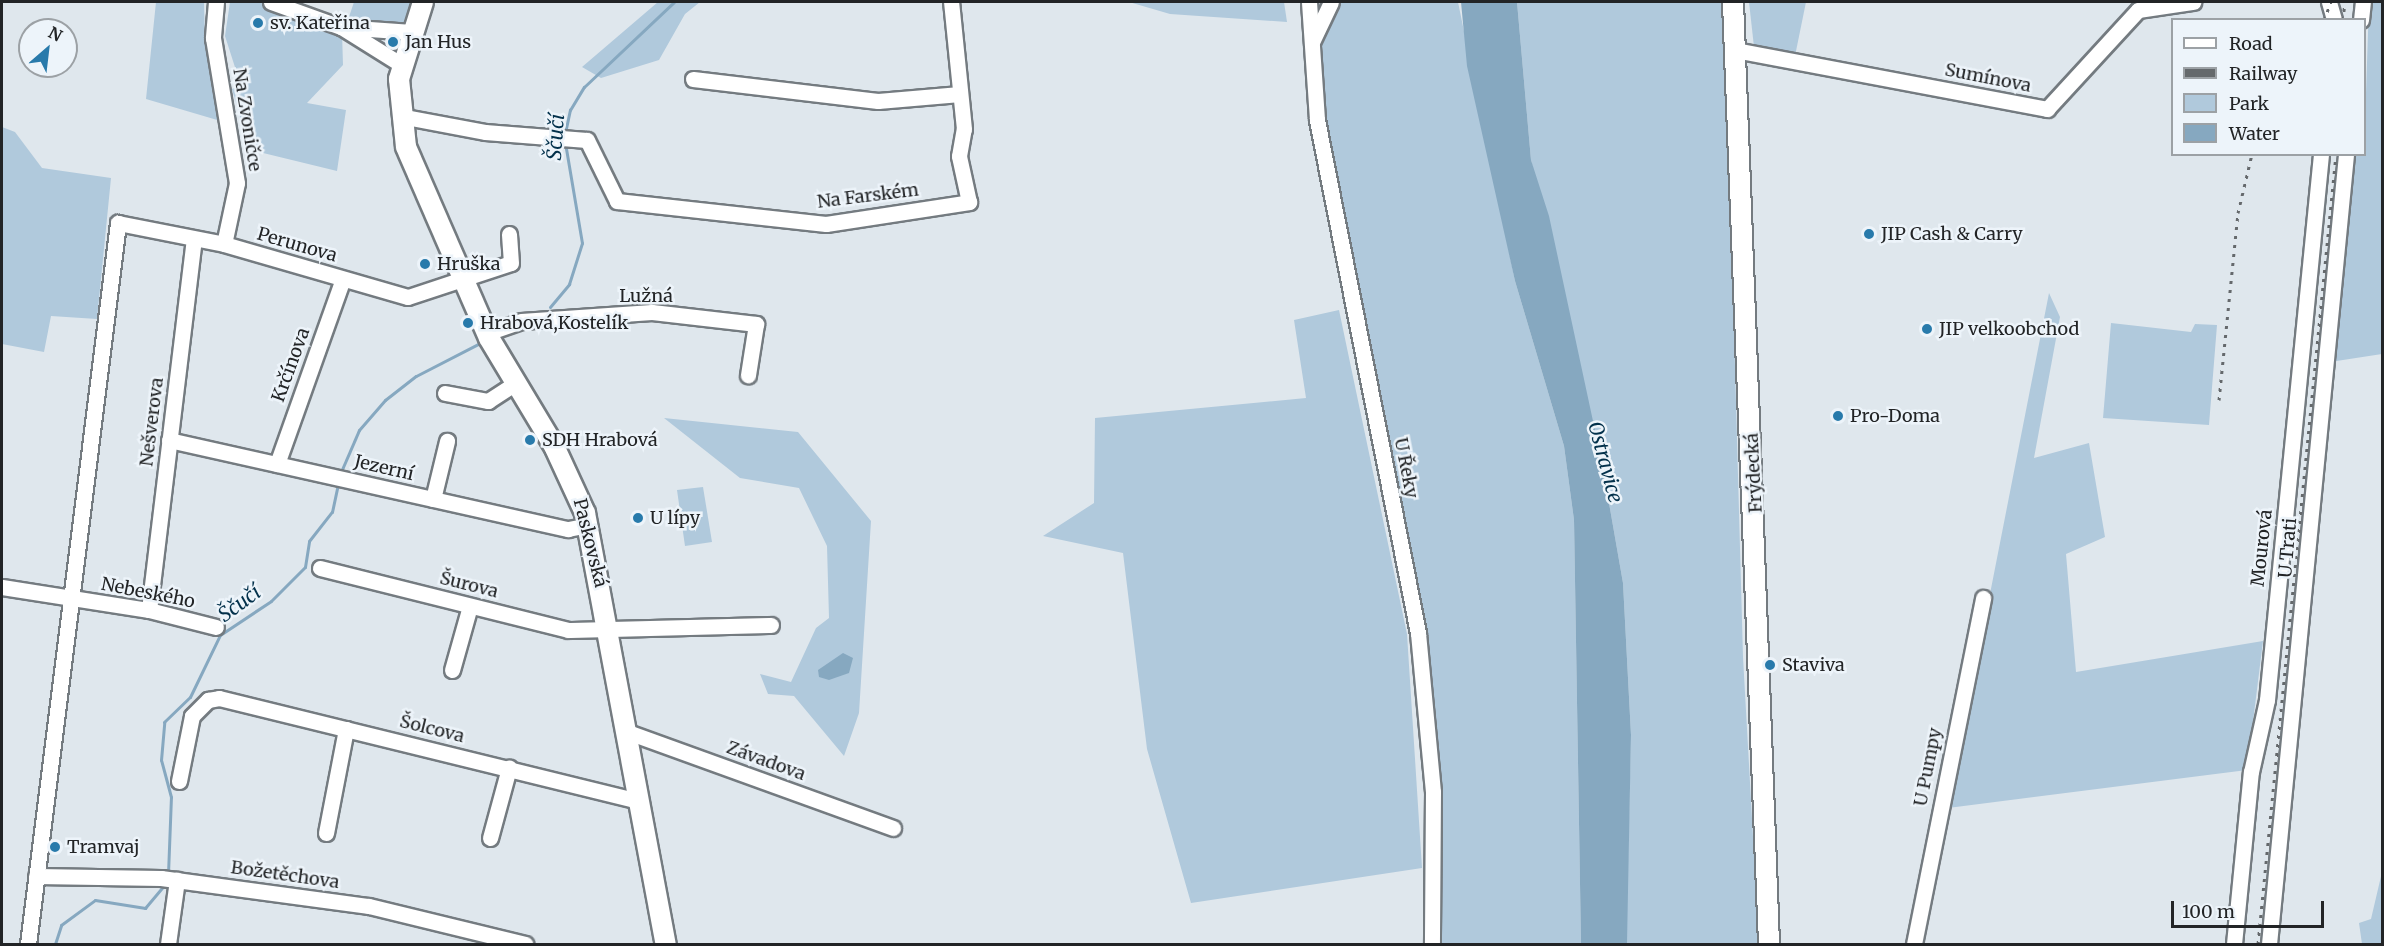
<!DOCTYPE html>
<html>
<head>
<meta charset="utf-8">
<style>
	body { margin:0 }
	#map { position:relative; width:2384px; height:946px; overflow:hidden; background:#dfe7ed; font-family:Merriweather,serif }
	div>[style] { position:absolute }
	.green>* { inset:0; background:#b0c9dc }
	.water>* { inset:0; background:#86a8c0 }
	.stream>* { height:3px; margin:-1.5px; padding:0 1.5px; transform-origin:1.5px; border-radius:1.5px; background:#86a8c0 }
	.roads { filter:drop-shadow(2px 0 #747b80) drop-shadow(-2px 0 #747b80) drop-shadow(0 2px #747b80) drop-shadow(0 -2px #747b80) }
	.minor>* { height:15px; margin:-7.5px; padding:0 7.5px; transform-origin:7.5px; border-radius:7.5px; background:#fff }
	.major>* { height:20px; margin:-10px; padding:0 10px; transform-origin:10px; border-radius:10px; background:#fff }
	.rail>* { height:3px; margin-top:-1.5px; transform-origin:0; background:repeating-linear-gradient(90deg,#65696c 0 3px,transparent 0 9px) }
	.dots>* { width:16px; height:16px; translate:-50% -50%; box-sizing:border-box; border:3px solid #edf4fa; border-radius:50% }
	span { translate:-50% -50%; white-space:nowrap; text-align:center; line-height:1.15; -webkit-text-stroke:5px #edf4fa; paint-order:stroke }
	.poi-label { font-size:18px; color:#222426 }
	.left { translate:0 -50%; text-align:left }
	.street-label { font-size:18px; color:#222426 }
	.water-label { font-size:20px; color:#03314b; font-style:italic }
	.frame { position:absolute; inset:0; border:3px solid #222426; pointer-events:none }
	.legend { position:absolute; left:2171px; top:18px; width:195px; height:138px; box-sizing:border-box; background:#edf4fa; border:2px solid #9ca1a5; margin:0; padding:8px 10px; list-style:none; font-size:18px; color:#222426 }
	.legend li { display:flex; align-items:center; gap:12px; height:30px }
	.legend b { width:30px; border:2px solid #9ca1a5 }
	.north { position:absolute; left:18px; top:18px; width:60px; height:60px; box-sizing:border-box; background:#edf4fa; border:2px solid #9ca1a5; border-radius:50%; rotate:28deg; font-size:16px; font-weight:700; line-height:24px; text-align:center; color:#222426 }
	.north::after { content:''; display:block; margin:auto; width:21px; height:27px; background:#287aab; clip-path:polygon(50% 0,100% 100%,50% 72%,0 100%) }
	.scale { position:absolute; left:2171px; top:901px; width:153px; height:27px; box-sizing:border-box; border:3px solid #222426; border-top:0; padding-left:8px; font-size:18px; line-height:21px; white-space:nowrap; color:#222426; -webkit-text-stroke:4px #edf4fa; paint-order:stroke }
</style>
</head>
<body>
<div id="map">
	<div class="green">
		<i style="clip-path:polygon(156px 2px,204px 2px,205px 41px,224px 122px,146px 99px)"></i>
		<i style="clip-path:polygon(230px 2px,262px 2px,342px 32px,343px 65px,307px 103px,346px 110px,337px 171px,259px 152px,247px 141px,232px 89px,241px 86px,225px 36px)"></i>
		<i style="clip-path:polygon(354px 2px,414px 2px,404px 23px,394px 27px,347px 23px)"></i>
		<i style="clip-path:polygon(658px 2px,700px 2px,685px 14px,659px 60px,601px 78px,582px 67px)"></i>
		<i style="clip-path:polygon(1129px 2px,1284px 2px,1287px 22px,1170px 14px)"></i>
		<i style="clip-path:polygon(1324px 2px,1458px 2px,1515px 281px,1564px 446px,1574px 520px,1581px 944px,1432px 944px,1433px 792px,1418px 633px,1312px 42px)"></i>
		<i style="clip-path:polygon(1517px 2px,1725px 2px,1743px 657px,1759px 944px,1626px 944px,1631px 735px,1623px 583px,1602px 463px,1531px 160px)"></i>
		<i style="clip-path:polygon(1749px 2px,1806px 2px,1795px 56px,1754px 47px)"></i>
		<i style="clip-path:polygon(2369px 2px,2382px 2px,2382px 354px,2330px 362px,2353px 155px,2364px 154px)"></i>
		<i style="clip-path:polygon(2px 127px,15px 132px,42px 168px,111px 178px,97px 319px,51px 316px,44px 352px,2px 344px)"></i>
		<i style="clip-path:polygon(2049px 293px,2060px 317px,2034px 458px,2089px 443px,2105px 537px,2066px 554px,2076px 672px,2263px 641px,2247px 770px,1948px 808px)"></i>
		<i style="clip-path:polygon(1339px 310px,1407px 634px,1422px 868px,1191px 903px,1147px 749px,1123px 553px,1043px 536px,1094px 503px,1095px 418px,1306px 398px,1294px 320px)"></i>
		<i style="clip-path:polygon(2111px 323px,2191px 332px,2195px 324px,2217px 325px,2209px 425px,2103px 418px)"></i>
		<i style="clip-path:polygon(664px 418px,798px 432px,871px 521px,859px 713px,844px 756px,794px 696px,768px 694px,760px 674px,791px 682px,816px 628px,829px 618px,827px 546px,799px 488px,740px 478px)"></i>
		<i style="clip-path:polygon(703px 487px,712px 542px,685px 546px,677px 490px)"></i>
		<i style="clip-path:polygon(2382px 872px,2382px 944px,2362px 944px,2359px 923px,2371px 919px)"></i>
	</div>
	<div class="water">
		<i style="clip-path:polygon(1461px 2px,1517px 2px,1531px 160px,1549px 216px,1602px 463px,1623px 583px,1631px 735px,1627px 944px,1581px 944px,1574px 520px,1564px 446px,1515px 281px,1467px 66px)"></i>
		<i style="clip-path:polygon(843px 653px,853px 658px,849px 673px,829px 680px,819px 677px,818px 670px)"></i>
	</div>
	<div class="stream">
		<i style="left:565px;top:133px;width:24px;rotate:-78deg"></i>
		<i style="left:570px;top:110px;width:27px;rotate:-59deg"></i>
		<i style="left:584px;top:87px;width:124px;rotate:-43.4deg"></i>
		<i style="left:550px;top:307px;width:30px;rotate:-50deg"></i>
		<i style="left:569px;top:284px;width:43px;rotate:-72.4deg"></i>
		<i style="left:582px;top:243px;width:102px;rotate:-99.6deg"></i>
		<i style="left:340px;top:474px;width:48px;rotate:-66.6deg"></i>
		<i style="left:359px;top:430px;width:40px;rotate:-49deg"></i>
		<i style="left:385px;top:400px;width:39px;rotate:-38deg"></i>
		<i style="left:416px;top:376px;width:74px;rotate:-27.3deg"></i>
		<i style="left:168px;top:874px;width:77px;rotate:-87.8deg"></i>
		<i style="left:171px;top:797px;width:38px;rotate:-105deg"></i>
		<i style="left:161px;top:760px;width:38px;rotate:-85deg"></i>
		<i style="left:164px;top:722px;width:36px;rotate:-44deg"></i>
		<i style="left:190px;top:697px;width:69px;rotate:-64.2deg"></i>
		<i style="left:220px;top:635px;width:61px;rotate:-33.7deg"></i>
		<i style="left:271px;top:601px;width:48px;rotate:-45deg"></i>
		<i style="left:305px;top:567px;width:26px;rotate:-81deg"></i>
		<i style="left:309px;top:541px;width:37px;rotate:-52deg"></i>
		<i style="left:332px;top:512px;width:30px;rotate:-78deg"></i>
		<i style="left:55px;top:944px;width:20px;rotate:-72deg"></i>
		<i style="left:61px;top:925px;width:42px;rotate:-36.3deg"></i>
		<i style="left:95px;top:900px;width:51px;rotate:9.1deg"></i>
		<i style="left:145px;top:908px;width:33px;rotate:-50deg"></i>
	</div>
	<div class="roads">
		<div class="minor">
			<i style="left:216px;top:2px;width:36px;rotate:95deg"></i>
			<i style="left:213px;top:38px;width:147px;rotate:80.6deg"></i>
			<i style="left:237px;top:183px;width:62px;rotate:102deg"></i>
			<i style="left:271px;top:2px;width:74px;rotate:19.7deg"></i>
			<i style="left:341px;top:27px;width:71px;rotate:4deg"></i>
			<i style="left:1309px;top:2px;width:118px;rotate:86.1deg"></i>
			<i style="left:1317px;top:120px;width:523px;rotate:78.86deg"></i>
			<i style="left:1418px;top:633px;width:160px;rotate:84.6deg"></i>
			<i style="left:1433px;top:792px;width:152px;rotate:90.4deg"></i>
			<i style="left:2329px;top:2px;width:19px;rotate:74deg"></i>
			<i style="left:2361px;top:20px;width:18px;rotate:-84deg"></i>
			<i style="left:341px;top:27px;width:72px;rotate:31.9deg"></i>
			<i style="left:1312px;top:42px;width:44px;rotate:-64.6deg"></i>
			<i style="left:1735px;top:50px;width:318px;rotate:10.7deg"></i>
			<i style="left:2047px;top:109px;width:134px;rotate:-47.4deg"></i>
			<i style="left:2138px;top:10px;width:56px;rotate:-8.3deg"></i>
			<i style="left:693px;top:79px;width:186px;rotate:6.8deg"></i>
			<i style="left:878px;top:101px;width:82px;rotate:-4.9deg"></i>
			<i style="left:400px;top:116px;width:86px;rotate:10.7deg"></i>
			<i style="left:485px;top:132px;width:102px;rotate:4.5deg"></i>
			<i style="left:587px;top:140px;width:68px;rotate:63.8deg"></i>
			<i style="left:617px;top:201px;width:210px;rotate:6.3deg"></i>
			<i style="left:826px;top:224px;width:145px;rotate:-8.7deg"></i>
			<i style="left:969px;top:202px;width:47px;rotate:-102.3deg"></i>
			<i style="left:959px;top:156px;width:27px;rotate:-80deg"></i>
			<i style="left:964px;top:129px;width:128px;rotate:-95.8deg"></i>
			<i style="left:487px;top:333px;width:36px;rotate:-19deg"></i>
			<i style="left:521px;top:321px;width:131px;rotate:-3.9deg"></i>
			<i style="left:652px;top:312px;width:105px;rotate:6.6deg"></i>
			<i style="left:756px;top:324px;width:52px;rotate:98.9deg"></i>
			<i style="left:445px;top:393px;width:44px;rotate:10.5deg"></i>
			<i style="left:488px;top:401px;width:33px;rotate:-33deg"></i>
			<i style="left:169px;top:440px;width:409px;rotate:12.6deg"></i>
			<i style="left:568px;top:529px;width:21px;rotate:-11deg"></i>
			<i style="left:277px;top:464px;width:196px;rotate:-70.4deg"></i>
			<i style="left:433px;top:499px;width:60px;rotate:-76.4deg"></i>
			<i style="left:320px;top:568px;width:256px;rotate:14deg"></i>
			<i style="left:568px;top:630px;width:203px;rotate:-1.4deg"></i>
			<i style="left:2px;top:587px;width:149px;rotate:8.9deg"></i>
			<i style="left:149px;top:610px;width:69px;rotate:14.2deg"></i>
			<i style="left:149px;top:610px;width:374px;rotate:-83.1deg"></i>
			<i style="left:452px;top:670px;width:66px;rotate:-74.3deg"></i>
			<i style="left:625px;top:731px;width:285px;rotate:19.9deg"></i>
			<i style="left:179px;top:781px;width:66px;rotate:-78.7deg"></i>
			<i style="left:192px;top:716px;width:23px;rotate:-45deg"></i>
			<i style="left:208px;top:700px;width:11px;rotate:-10deg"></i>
			<i style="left:219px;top:698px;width:431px;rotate:13.8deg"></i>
			<i style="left:326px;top:833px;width:106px;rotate:-79.1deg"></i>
			<i style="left:490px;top:838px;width:73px;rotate:-74.8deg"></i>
			<i style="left:36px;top:876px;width:125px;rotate:0.9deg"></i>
			<i style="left:161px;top:878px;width:210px;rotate:7.7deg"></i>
			<i style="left:369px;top:906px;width:161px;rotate:13.7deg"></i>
			<i style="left:28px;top:944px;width:727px;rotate:-82.88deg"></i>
			<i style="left:118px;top:223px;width:108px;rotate:11.2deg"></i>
			<i style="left:224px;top:244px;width:191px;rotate:16.1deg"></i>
			<i style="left:408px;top:297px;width:108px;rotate:-18.3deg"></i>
			<i style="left:511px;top:263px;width:29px;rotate:-94deg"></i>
			<i style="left:168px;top:944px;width:65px;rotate:-82deg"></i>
			<i style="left:1914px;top:944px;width:353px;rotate:-78.7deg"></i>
			<i style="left:2234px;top:944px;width:173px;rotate:-84.4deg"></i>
			<i style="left:2251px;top:772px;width:74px;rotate:-77.5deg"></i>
			<i style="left:2267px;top:700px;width:549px;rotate:-84.35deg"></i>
			<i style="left:2269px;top:944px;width:794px;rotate:-84.43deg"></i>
		</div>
		<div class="major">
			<i style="left:423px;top:2px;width:81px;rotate:107.3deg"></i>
			<i style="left:399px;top:79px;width:68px;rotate:84.1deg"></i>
			<i style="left:406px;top:147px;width:208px;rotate:66.5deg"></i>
			<i style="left:489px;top:338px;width:128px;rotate:59deg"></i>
			<i style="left:555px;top:448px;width:72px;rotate:65.2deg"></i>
			<i style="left:585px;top:513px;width:439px;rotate:79.4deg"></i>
			<i style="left:1733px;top:2px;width:943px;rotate:87.81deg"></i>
		</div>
	</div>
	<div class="rail">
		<i style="left:2324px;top:20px;width:19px;rotate:-69deg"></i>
		<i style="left:2343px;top:20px;width:18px;rotate:-84deg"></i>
		<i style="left:2219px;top:400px;width:188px;rotate:-84.2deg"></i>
		<i style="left:2238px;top:213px;width:61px;rotate:-76.7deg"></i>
		<i style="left:2258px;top:944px;width:794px;rotate:-84.36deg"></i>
	</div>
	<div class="dots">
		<i style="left:258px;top:23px;background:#287aab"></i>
		<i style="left:393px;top:42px;background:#287aab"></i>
		<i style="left:1869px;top:234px;background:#287aab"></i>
		<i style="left:425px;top:264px;background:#287aab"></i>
		<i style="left:468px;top:323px;background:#287aab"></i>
		<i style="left:1927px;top:329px;background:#287aab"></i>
		<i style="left:1838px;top:416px;background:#287aab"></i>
		<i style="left:530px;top:440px;background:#287aab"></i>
		<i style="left:638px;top:518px;background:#287aab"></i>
		<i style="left:1770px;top:665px;background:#287aab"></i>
		<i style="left:55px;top:847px;background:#287aab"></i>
	</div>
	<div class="poi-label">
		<span class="left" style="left:270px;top:23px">sv. Kateřina</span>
		<span class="left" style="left:405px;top:42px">Jan Hus</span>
		<span class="left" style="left:1881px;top:234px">JIP Cash &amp; Carry</span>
		<span class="left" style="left:437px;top:264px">Hruška</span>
		<span class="left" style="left:480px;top:323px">Hrabová,Kostelík</span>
		<span class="left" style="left:1939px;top:329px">JIP velkoobchod</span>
		<span class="left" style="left:1850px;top:416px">Pro-Doma</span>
		<span class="left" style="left:542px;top:440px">SDH Hrabová</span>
		<span class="left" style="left:650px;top:518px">U lípy</span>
		<span class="left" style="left:1782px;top:665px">Staviva</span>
		<span class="left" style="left:67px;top:847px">Tramvaj</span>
	</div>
	<div class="street-label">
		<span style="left:1988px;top:78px;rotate:11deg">Sumínova</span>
		<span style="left:247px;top:120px;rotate:81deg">Na Zvoničce</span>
		<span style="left:868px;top:196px;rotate:-7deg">Na Farském</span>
		<span style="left:297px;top:245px;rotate:16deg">Perunova</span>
		<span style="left:646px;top:296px">Lužná</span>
		<span style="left:291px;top:365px;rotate:-70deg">Krčínova</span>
		<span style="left:152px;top:422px;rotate:-83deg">Nešverova</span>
		<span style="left:384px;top:468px;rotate:13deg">Jezerní</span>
		<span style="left:1406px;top:468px;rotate:79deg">U Řeky</span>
		<span style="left:1754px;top:473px;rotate:-93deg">Frýdecká</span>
		<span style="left:590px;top:543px;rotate:76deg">Paskovská</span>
		<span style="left:2262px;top:548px;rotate:-84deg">Mourová</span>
		<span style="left:2288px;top:548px;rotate:-85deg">U Trati</span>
		<span style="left:469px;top:585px;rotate:14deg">Šurova</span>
		<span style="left:148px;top:593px;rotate:11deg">Nebeského</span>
		<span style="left:432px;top:729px;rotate:14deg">Šolcova</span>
		<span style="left:766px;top:761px;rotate:20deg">Závadova</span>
		<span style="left:1928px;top:767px;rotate:-79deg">U Pumpy</span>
		<span style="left:285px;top:875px;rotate:8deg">Božetěchova</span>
	</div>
	<div class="water-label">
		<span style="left:555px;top:137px;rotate:-86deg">Ščučí</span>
		<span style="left:1606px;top:462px;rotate:75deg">Ostravice</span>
		<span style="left:239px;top:603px;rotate:-36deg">Ščučí</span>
	</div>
	<div class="frame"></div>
	<ul class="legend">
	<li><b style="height:8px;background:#fff"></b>Road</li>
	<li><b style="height:8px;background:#65696c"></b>Railway</li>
	<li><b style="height:16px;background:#b0c9dc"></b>Park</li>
	<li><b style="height:16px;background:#86a8c0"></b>Water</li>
	</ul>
	<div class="north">N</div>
	<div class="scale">100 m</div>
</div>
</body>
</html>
